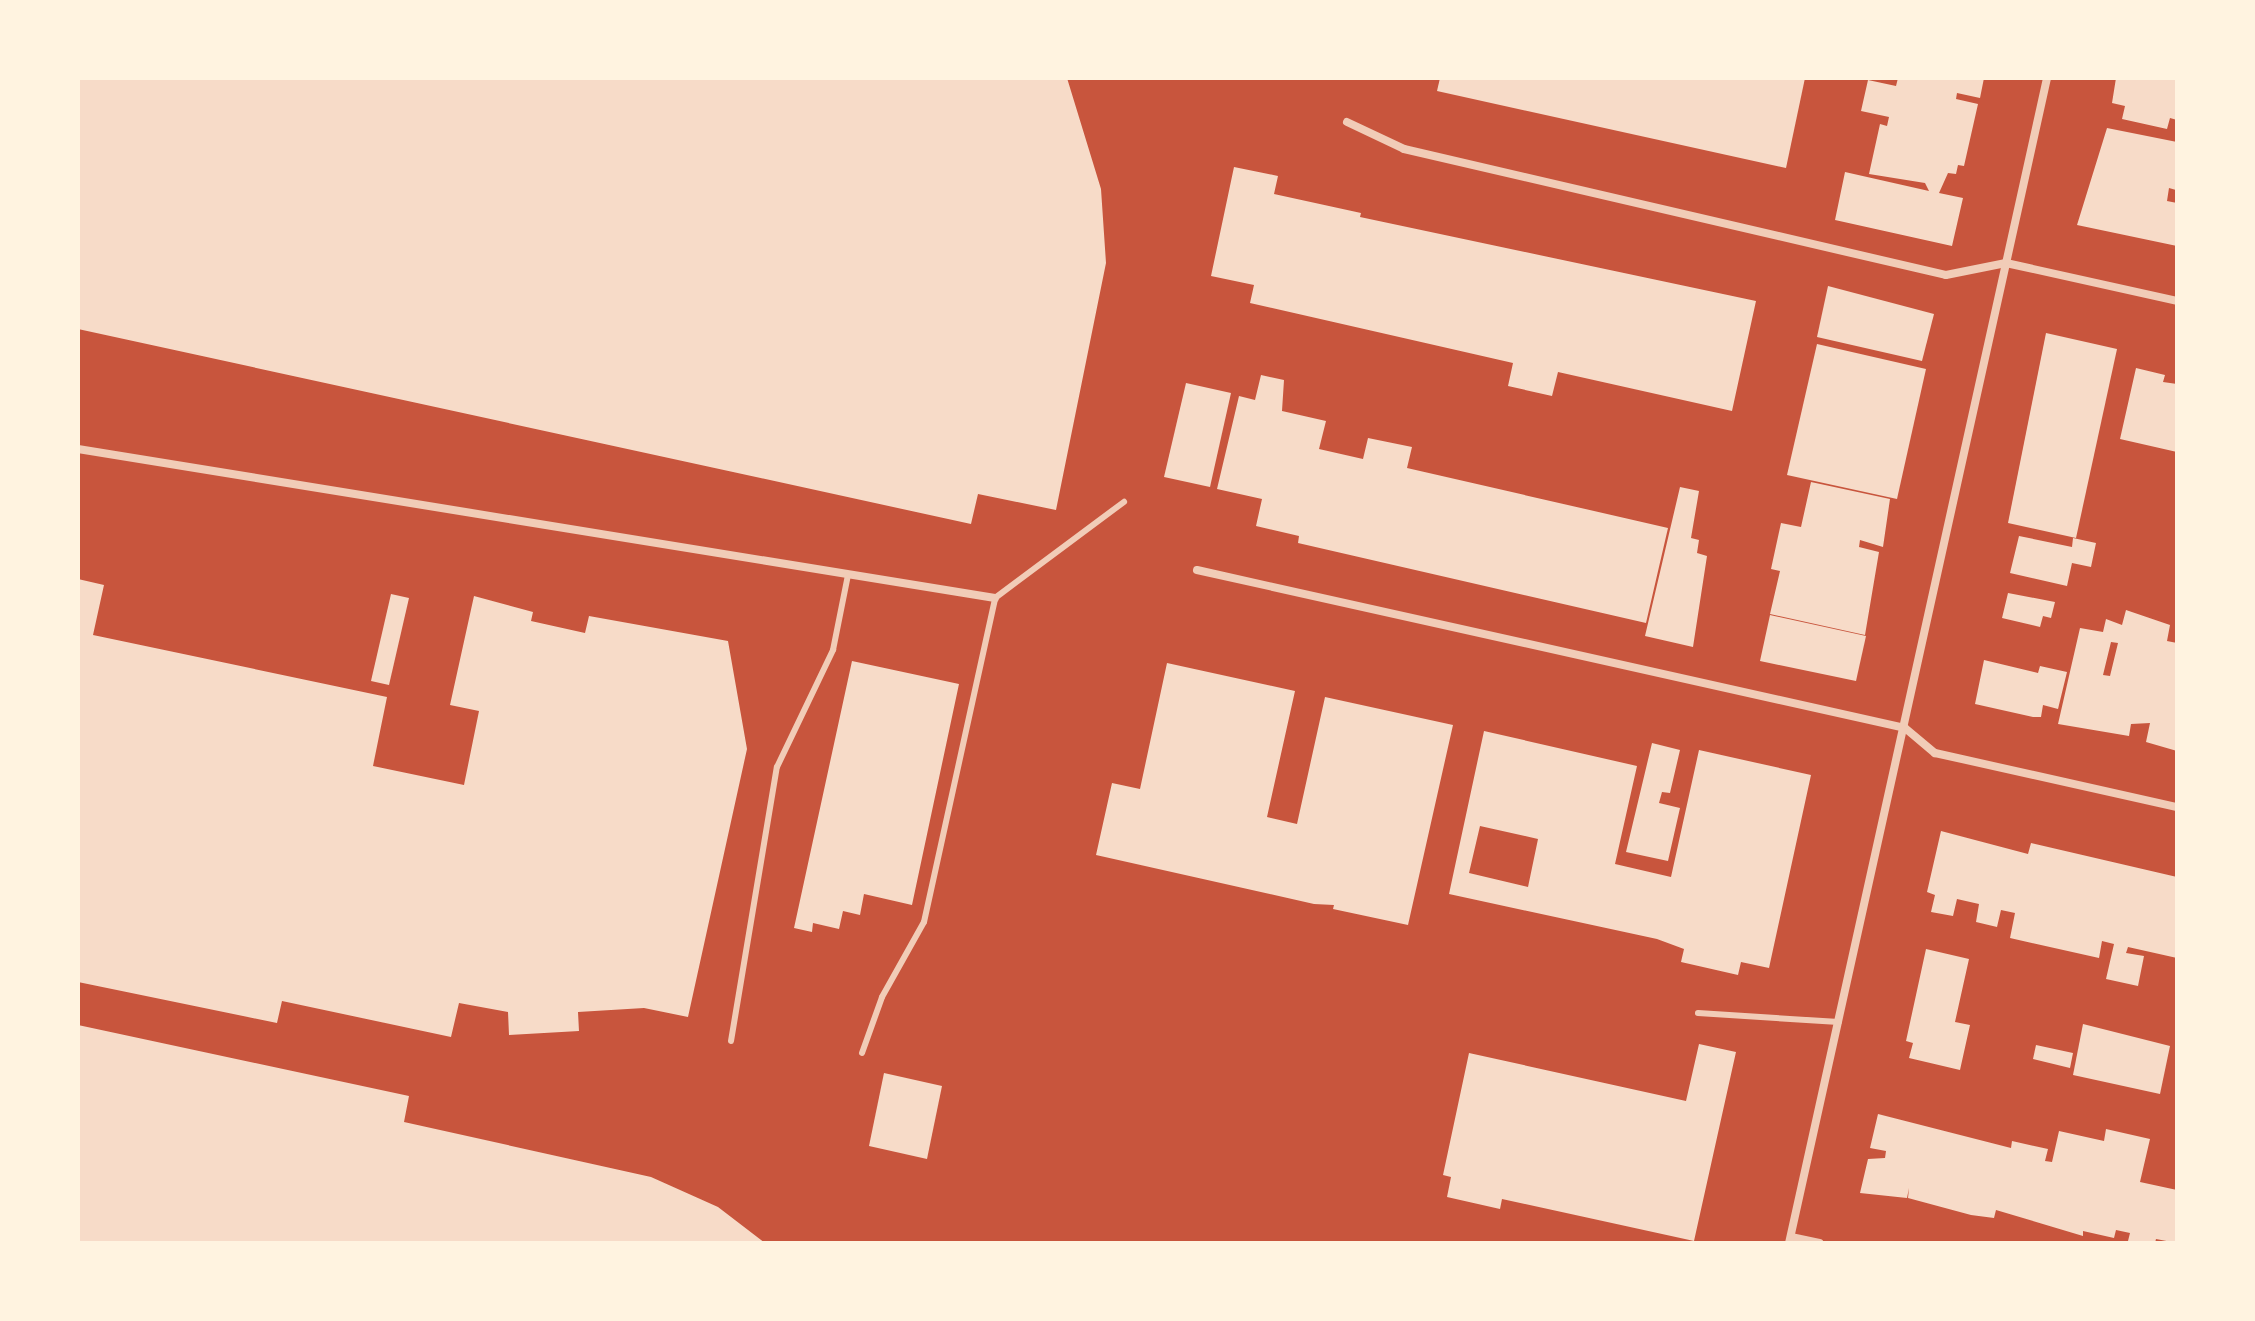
<!DOCTYPE html>
<html>
<head>
<meta charset="utf-8">
<style>
	body { margin:0 }
	#map { position:relative; width:2255px; height:1321px; overflow:hidden; background:#c8553d; font-family:"DejaVu Sans",sans-serif }
	div>[style] { position:absolute }
	.building>* { inset:0; background:#f7dbc8 }
	.service>* { height:6px; margin:-3px; padding:0 3px; transform-origin:3px; border-radius:3px; background:#f1ccb7 }
	.minor>* { height:8px; margin:-4px; padding:0 4px; transform-origin:4px; border-radius:4px; background:#f1ccb7 }
	span { translate:-50% -50%; white-space:nowrap; text-align:center; line-height:1.15; -webkit-text-stroke:6px #fff3e0; paint-order:stroke }
	.frame { position:absolute; inset:0; border:80px solid #fff3e0; pointer-events:none }
</style>
</head>
<body>
<div id="map">
	<div class="building">
		<i style="clip-path:polygon(78px 78px,1067px 78px,1101px 189px,1106px 263px,1056px 510px,978px 494px,971px 524px,78px 329px)"></i>
		<i style="clip-path:polygon(1440px 78px,1805px 78px,1786px 168px,1437px 91px)"></i>
		<i style="clip-path:polygon(1898px 78px,1984px 78px,1980px 98px,1957px 93px,1956px 99px,1978px 104px,1964px 166px,1958px 165px,1956px 174px,1948px 173px,1939px 193px,1963px 198px,1952px 246px,1835px 220px,1845px 172px,1929px 191px,1925px 183px,1869px 174px,1880px 124px,1887px 126px,1889px 117px,1861px 111px,1868px 80px,1896px 86px)"></i>
		<i style="clip-path:polygon(2116px 78px,2177px 78px,2177px 120px,2170px 118px,2167px 129px,2122px 119px,2125px 106px,2112px 103px)"></i>
		<i style="clip-path:polygon(2107px 128px,2177px 142px,2177px 183px,2176px 190px,2169px 188px,2167px 201px,2177px 203px,2177px 246px,2077px 225px)"></i>
		<i style="clip-path:polygon(1234px 167px,1278px 176px,1274px 194px,1361px 213px,1360px 217px,1756px 301px,1732px 411px,1558px 372px,1552px 396px,1508px 386px,1513px 363px,1250px 303px,1254px 285px,1211px 276px)"></i>
		<i style="clip-path:polygon(1828px 286px,1934px 314px,1922px 361px,1817px 337px)"></i>
		<i style="clip-path:polygon(2046px 333px,2117px 349px,2076px 538px,2008px 523px)"></i>
		<i style="clip-path:polygon(1817px 344px,1926px 369px,1897px 499px,1787px 475px)"></i>
		<i style="clip-path:polygon(2136px 368px,2165px 375px,2163px 382px,2177px 384px,2177px 452px,2120px 439px)"></i>
		<i style="clip-path:polygon(1261px 375px,1284px 380px,1282px 411px,1326px 421px,1319px 449px,1363px 459px,1368px 438px,1412px 447px,1407px 468px,1668px 528px,1646px 623px,1298px 543px,1299px 536px,1256px 526px,1262px 499px,1217px 489px,1239px 396px,1255px 400px)"></i>
		<i style="clip-path:polygon(1186px 383px,1231px 393px,1210px 487px,1164px 477px)"></i>
		<i style="clip-path:polygon(1811px 482px,1890px 499px,1883px 547px,1860px 540px,1859px 547px,1879px 552px,1865px 635px,1770px 614px,1780px 571px,1771px 569px,1781px 523px,1801px 527px)"></i>
		<i style="clip-path:polygon(1680px 487px,1699px 491px,1691px 538px,1699px 540px,1697px 553px,1707px 556px,1693px 647px,1645px 636px)"></i>
		<i style="clip-path:polygon(2019px 536px,2072px 547px,2073px 538px,2096px 543px,2091px 567px,2072px 563px,2067px 586px,2010px 573px)"></i>
		<i style="clip-path:polygon(78px 579px,104px 585px,93px 635px,387px 697px,373px 766px,464px 785px,479px 711px,450px 705px,474px 596px,533px 612px,531px 621px,585px 633px,589px 616px,728px 641px,747px 749px,688px 1017px,644px 1008px,578px 1012px,579px 1031px,509px 1035px,508px 1012px,459px 1003px,451px 1037px,282px 1001px,277px 1023px,78px 982px)"></i>
		<i style="clip-path:polygon(2008px 593px,2055px 602px,2051px 618px,2043px 616px,2040px 627px,2002px 618px)"></i>
		<i style="clip-path:polygon(391px 594px,409px 598px,389px 685px,371px 681px)"></i>
		<i style="clip-path:polygon(evenodd,2126px 610px,2170px 625px,2167px 641px,2177px 643px,2177px 751px,2146px 742px,2150px 723px,2131px 724px,2129px 736px,2058px 724px,2080px 628px,2103px 632px,2106px 619px,2122px 625px,2126px 610px,2111px 642px,2118px 643px,2110px 676px,2103px 675px,2111px 642px)"></i>
		<i style="clip-path:polygon(1770px 615px,1866px 636px,1856px 681px,1760px 661px)"></i>
		<i style="clip-path:polygon(1984px 660px,2038px 673px,2040px 666px,2067px 672px,2058px 709px,2043px 705px,2041px 717px,2033px 717px,1975px 704px)"></i>
		<i style="clip-path:polygon(852px 661px,959px 684px,912px 905px,864px 894px,860px 915px,843px 911px,839px 929px,813px 923px,812px 932px,794px 928px)"></i>
		<i style="clip-path:polygon(1167px 663px,1295px 691px,1267px 817px,1297px 824px,1325px 697px,1453px 725px,1408px 925px,1333px 909px,1334px 905px,1314px 904px,1096px 855px,1112px 783px,1140px 789px)"></i>
		<i style="clip-path:polygon(evenodd,1484px 731px,1637px 766px,1615px 864px,1671px 877px,1699px 750px,1811px 775px,1769px 968px,1741px 962px,1738px 975px,1681px 962px,1684px 949px,1657px 939px,1449px 894px,1484px 731px,1480px 826px,1538px 839px,1528px 887px,1469px 873px,1480px 826px)"></i>
		<i style="clip-path:polygon(1652px 743px,1680px 750px,1670px 793px,1662px 792px,1659px 803px,1680px 808px,1668px 861px,1626px 852px)"></i>
		<i style="clip-path:polygon(1941px 831px,2028px 854px,2031px 843px,2177px 877px,2177px 958px,2128px 947px,2126px 953px,2144px 956px,2138px 986px,2106px 979px,2114px 944px,2102px 941px,2099px 958px,2010px 938px,2015px 913px,2001px 910px,1997px 927px,1976px 922px,1979px 904px,1957px 899px,1953px 916px,1931px 912px,1935px 895px,1927px 892px)"></i>
		<i style="clip-path:polygon(1926px 949px,1969px 959px,1955px 1022px,1970px 1025px,1960px 1070px,1909px 1058px,1913px 1043px,1906px 1041px)"></i>
		<i style="clip-path:polygon(2083px 1024px,2170px 1046px,2160px 1094px,2073px 1075px)"></i>
		<i style="clip-path:polygon(78px 1025px,409px 1096px,404px 1122px,651px 1177px,718px 1207px,765px 1243px,78px 1243px)"></i>
		<i style="clip-path:polygon(1699px 1044px,1736px 1052px,1694px 1241px,1502px 1199px,1500px 1209px,1447px 1197px,1451px 1177px,1443px 1175px,1469px 1053px,1686px 1101px)"></i>
		<i style="clip-path:polygon(2036px 1045px,2073px 1053px,2070px 1068px,2033px 1059px)"></i>
		<i style="clip-path:polygon(884px 1073px,942px 1086px,927px 1159px,869px 1146px)"></i>
		<i style="clip-path:polygon(1878px 1114px,2011px 1148px,2012px 1141px,2048px 1149px,2045px 1161px,2052px 1162px,2059px 1131px,2104px 1141px,2106px 1129px,2150px 1139px,2140px 1182px,2177px 1190px,2177px 1243px,2156px 1239px,2155px 1243px,2139px 1243px,2128px 1241px,2130px 1233px,2116px 1230px,2114px 1238px,2083px 1231px,2083px 1236px,1996px 1210px,1994px 1218px,1971px 1215px,1908px 1198px,1909px 1188px,1907px 1198px,1860px 1193px,1868px 1159px,1885px 1158px,1886px 1151px,1870px 1148px)"></i>
	</div>
	<div class="service">
		<i style="left:1698px;top:1013px;width:141px;rotate:3.7deg"></i>
		<i style="left:731px;top:1041px;width:278px;rotate:-80.5deg"></i>
		<i style="left:777px;top:767px;width:130px;rotate:-64.4deg"></i>
		<i style="left:833px;top:650px;width:76px;rotate:-78.7deg"></i>
		<i style="left:862px;top:1053px;width:59px;rotate:-70.3deg"></i>
		<i style="left:882px;top:997px;width:86px;rotate:-60.8deg"></i>
		<i style="left:924px;top:922px;width:332px;rotate:-77.6deg"></i>
		<i style="left:995px;top:598px;width:161px;rotate:-36.7deg"></i>
	</div>
	<div class="minor">
		<i style="left:1347px;top:122px;width:63px;rotate:25.3deg"></i>
		<i style="left:1404px;top:149px;width:556px;rotate:13.09deg"></i>
		<i style="left:1946px;top:275px;width:61px;rotate:-11.3deg"></i>
		<i style="left:2006px;top:263px;width:175px;rotate:12.5deg"></i>
		<i style="left:78px;top:449px;width:929px;rotate:9.23deg"></i>
		<i style="left:1197px;top:570px;width:725px;rotate:12.58deg"></i>
		<i style="left:1905px;top:728px;width:39px;rotate:40deg"></i>
		<i style="left:1935px;top:753px;width:248px;rotate:12.6deg"></i>
		<i style="left:1791px;top:1237px;width:29px;rotate:12deg"></i>
		<i style="left:1789px;top:1243px;width:1193px;rotate:-77.51deg"></i>
	</div>
	<div class="frame"></div>
</div>
</body>
</html>
